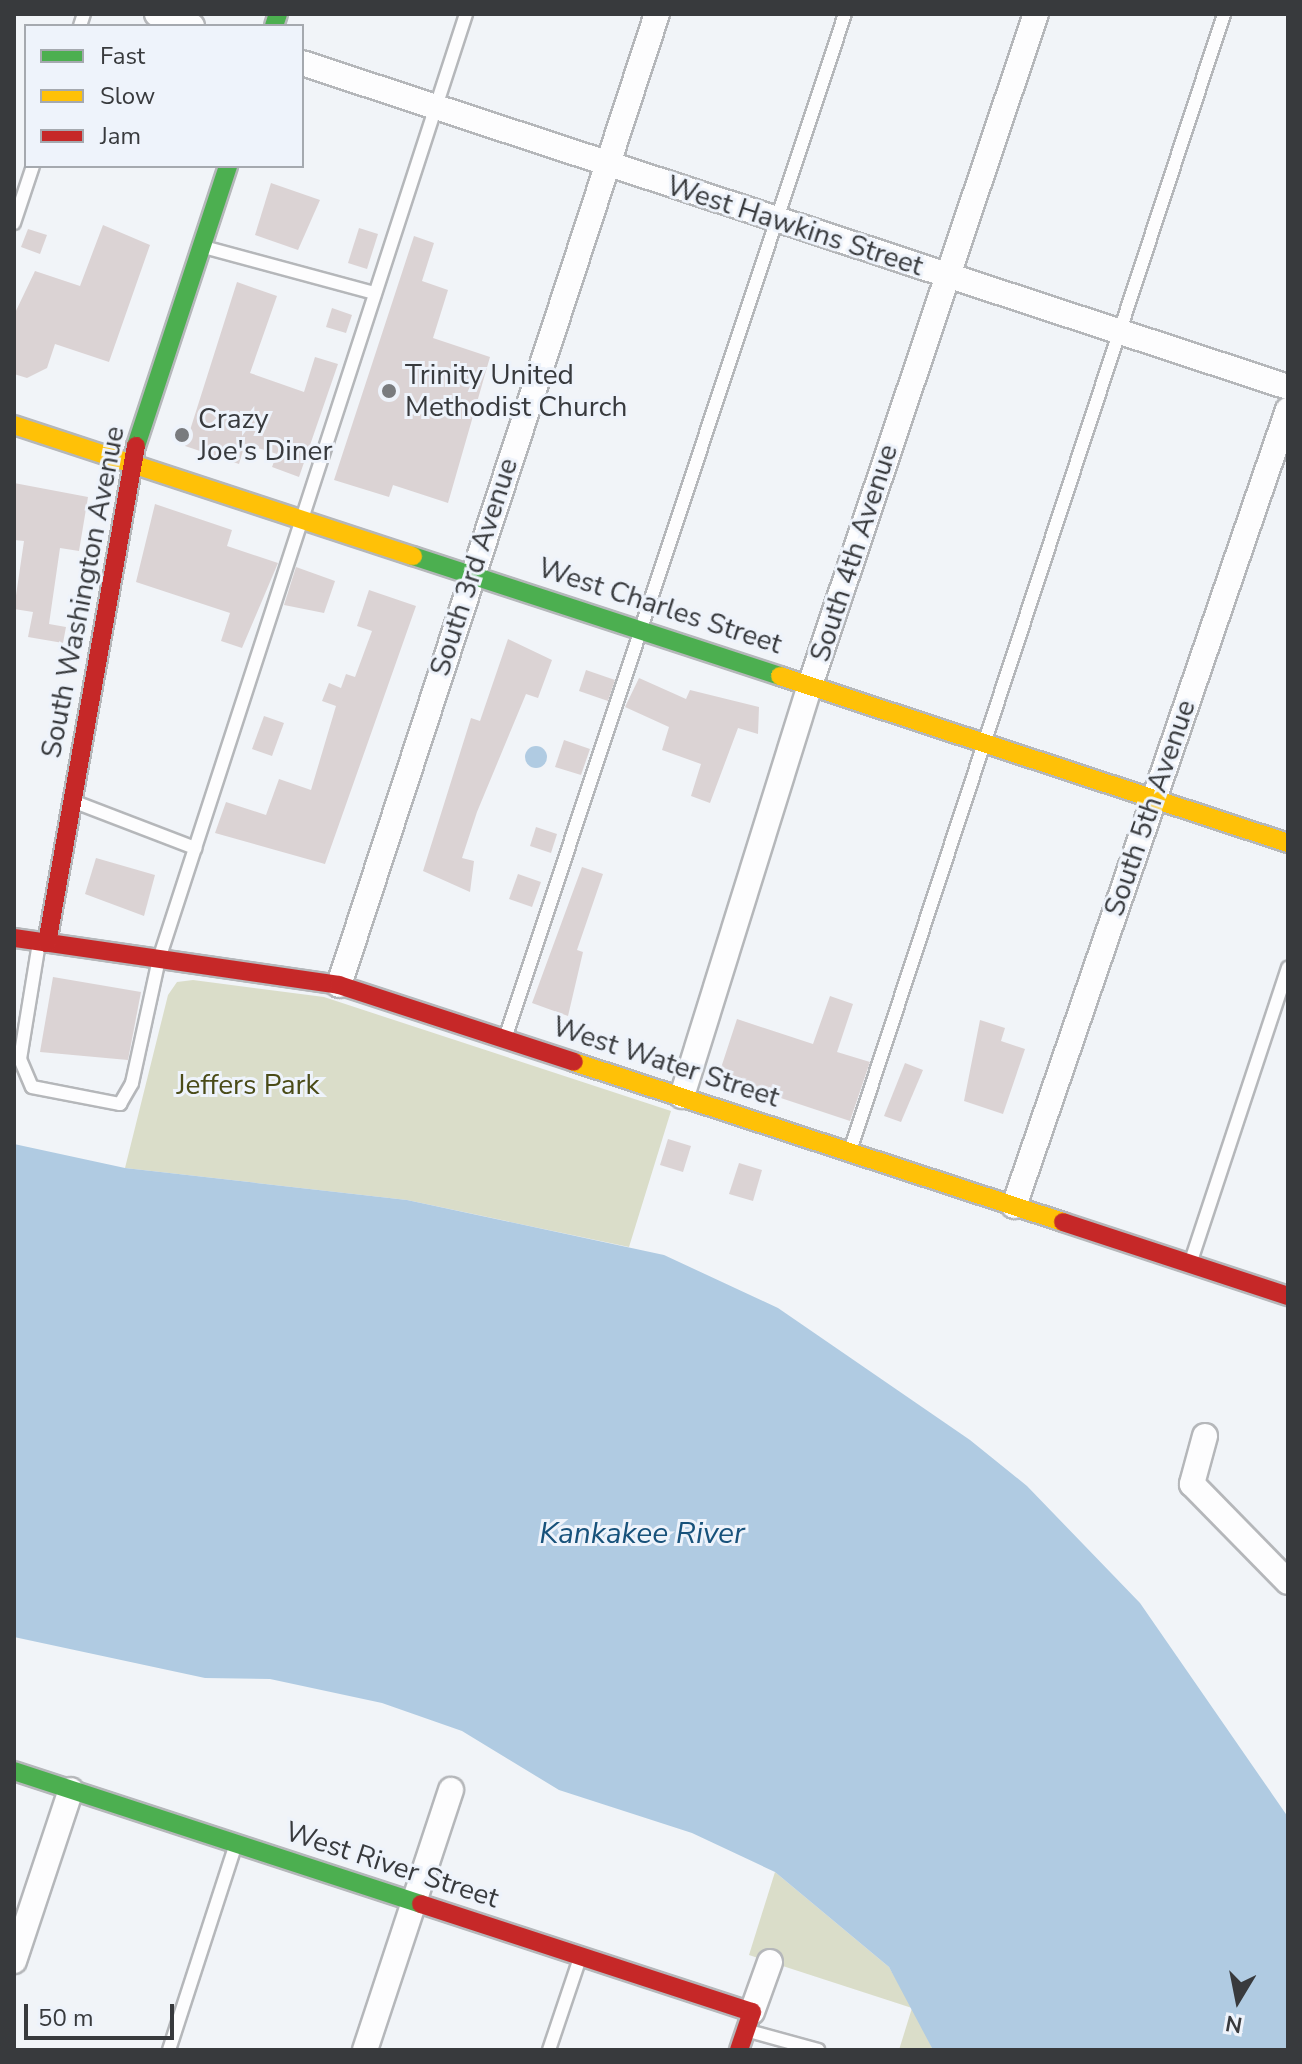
<!DOCTYPE html>
<html>
<head>
<meta charset="utf-8">
<style>
	body { margin:0 }
	#map { position:relative; width:1302px; height:2064px; overflow:hidden; background:#f1f4f8; font-family:"Nunito Sans",sans-serif }
	div>[style] { position:absolute }
	.green>* { inset:0; background:#daddc9 }
	.water>* { inset:0; background:#b0cbe2 }
	.round { border-radius:50% }
	.building>* { inset:0; background:#dbd3d4 }
	.roads { filter:drop-shadow(2px 0 #b5b7ba) drop-shadow(-2px 0 #b5b7ba) drop-shadow(0 2px #b5b7ba) drop-shadow(0 -2px #b5b7ba) }
	.lane>* { height:12px; margin:-6px; padding:0 6px; transform-origin:6px; border-radius:6px; background:#fdfdfe }
	.street>* { height:24px; margin:-12px; padding:0 12px; transform-origin:12px; border-radius:12px; background:#fdfdfe }
	.fast>* { height:18px; margin:-9px; padding:0 9px; transform-origin:9px; border-radius:9px; background:#4caf50 }
	.slow>* { height:18px; margin:-9px; padding:0 9px; transform-origin:9px; border-radius:9px; background:#ffc107 }
	.jam>* { height:18px; margin:-9px; padding:0 9px; transform-origin:9px; border-radius:9px; background:#c62828 }
	.dots>* { width:22px; height:22px; translate:-50% -50%; box-sizing:border-box; border:4px solid #eef3fb; border-radius:50% }
	span { translate:-50% -50%; white-space:nowrap; text-align:center; line-height:1.15; -webkit-text-stroke:6px #eef3fb; paint-order:stroke }
	.street-label { font-size:28px; color:#383a3d }
	.poi-label { font-size:28px; color:#383a3d }
	.left { translate:0 -50%; text-align:left }
	.park-label { font-size:28px; color:#4a4b17 }
	.water-label { font-size:30px; color:#18527b; font-style:italic }
	.frame { position:absolute; inset:0; border:16px solid #383a3d; pointer-events:none }
	.legend { position:absolute; left:24px; top:24px; width:280px; height:144px; box-sizing:border-box; background:#eef3fb; border:2px solid #a5a9af; margin:0; padding:10px 14px; list-style:none; font-size:24px; color:#383a3d }
	.legend li { display:flex; align-items:center; gap:16px; height:40px }
	.legend b { width:40px; border:2px solid #a5a9af }
	.north { position:absolute; left:1198px; top:1960px; width:80px; height:80px; -webkit-text-stroke:6px #eef3fb; paint-order:stroke; rotate:190deg; font-size:22px; font-weight:700; line-height:32px; text-align:center; color:#383a3d }
	.north::after { content:''; display:block; margin:auto; width:28px; height:36px; background:#383a3d; clip-path:polygon(50% 0,100% 100%,50% 72%,0 100%) }
	.scale { position:absolute; left:24px; top:2004px; width:150px; height:36px; box-sizing:border-box; border:4px solid #383a3d; border-top:0; padding-left:10px; font-size:24px; line-height:28px; white-space:nowrap; color:#383a3d; -webkit-text-stroke:6px #eef3fb; paint-order:stroke }
</style>
</head>
<body>
<div id="map">
	<div class="green">
		<i style="clip-path:polygon(193px 980px,324px 997px,671px 1111px,629px 1247px,407px 1200px,125px 1168px,168px 995px,177px 982px)"></i>
		<i style="clip-path:polygon(775px 1872px,889px 1967px,913px 2008px,933px 2050px,899px 2050px,912px 2008px,749px 1955px)"></i>
	</div>
	<div class="water">
		<i class="round" style="left:525px;top:746px;width:22px;height:22px"></i>
		<i style="clip-path:polygon(14px 1144px,125px 1168px,407px 1200px,664px 1255px,778px 1308px,970px 1440px,1027px 1486px,1140px 1603px,1288px 1817px,1288px 2050px,933px 2050px,889px 1967px,775px 1872px,692px 1833px,559px 1790px,462px 1731px,382px 1703px,270px 1679px,205px 1678px,14px 1637px)"></i>
	</div>
	<div class="building">
		<i style="clip-path:polygon(271px 183px,320px 200px,298px 250px,255px 235px)"></i>
		<i style="clip-path:polygon(103px 225px,150px 245px,109px 362px,55px 344px,47px 368px,27px 378px,14px 374px,14px 315px,35px 271px,80px 286px)"></i>
		<i style="clip-path:polygon(359px 228px,378px 234px,367px 269px,348px 263px)"></i>
		<i style="clip-path:polygon(28px 229px,47px 235px,40px 254px,21px 247px)"></i>
		<i style="clip-path:polygon(414px 236px,434px 243px,422px 281px,448px 290px,433px 338px,490px 357px,448px 503px,393px 485px,389px 497px,334px 480px)"></i>
		<i style="clip-path:polygon(237px 282px,277px 296px,250px 373px,304px 392px,315px 357px,338px 364px,299px 477px,272px 467px,277px 454px,245px 444px,239px 464px,185px 446px)"></i>
		<i style="clip-path:polygon(332px 308px,352px 315px,346px 333px,326px 327px)"></i>
		<i style="clip-path:polygon(14px 483px,88px 497px,79px 551px,60px 548px,49px 624px,66px 627px,63px 643px,28px 637px,33px 612px,14px 609px,24px 541px,14px 540px)"></i>
		<i style="clip-path:polygon(155px 504px,232px 530px,227px 546px,278px 563px,242px 648px,221px 641px,230px 613px,136px 582px)"></i>
		<i style="clip-path:polygon(296px 567px,335px 581px,324px 613px,284px 605px)"></i>
		<i style="clip-path:polygon(369px 590px,416px 606px,325px 864px,215px 833px,226px 802px,266px 815px,279px 779px,311px 790px,336px 706px,322px 701px,329px 683px,341px 688px,346px 674px,355px 677px,372px 631px,357px 626px)"></i>
		<i style="clip-path:polygon(508px 639px,552px 660px,538px 698px,526px 694px,477px 812px,462px 858px,474px 861px,470px 892px,423px 871px,471px 718px,480px 721px)"></i>
		<i style="clip-path:polygon(586px 670px,615px 680px,608px 701px,579px 691px)"></i>
		<i style="clip-path:polygon(639px 678px,686px 699px,690px 690px,759px 707px,758px 734px,738px 728px,710px 803px,691px 796px,701px 764px,662px 750px,669px 727px,625px 707px)"></i>
		<i style="clip-path:polygon(264px 716px,284px 723px,272px 756px,252px 749px)"></i>
		<i style="clip-path:polygon(564px 740px,590px 749px,581px 775px,555px 767px)"></i>
		<i style="clip-path:polygon(536px 827px,557px 834px,551px 853px,530px 846px)"></i>
		<i style="clip-path:polygon(96px 858px,155px 875px,144px 916px,85px 894px)"></i>
		<i style="clip-path:polygon(582px 867px,603px 874px,577px 950px,583px 952px,568px 1016px,532px 1003px)"></i>
		<i style="clip-path:polygon(518px 874px,541px 882px,532px 907px,509px 899px)"></i>
		<i style="clip-path:polygon(53px 977px,141px 992px,128px 1060px,40px 1052px)"></i>
		<i style="clip-path:polygon(830px 996px,853px 1004px,837px 1052px,870px 1062px,850px 1121px,718px 1077px,737px 1019px,813px 1044px)"></i>
		<i style="clip-path:polygon(980px 1020px,1005px 1028px,1001px 1041px,1025px 1049px,1003px 1114px,964px 1101px)"></i>
		<i style="clip-path:polygon(905px 1063px,923px 1070px,901px 1122px,884px 1116px)"></i>
		<i style="clip-path:polygon(668px 1139px,691px 1146px,683px 1172px,660px 1165px)"></i>
		<i style="clip-path:polygon(739px 1163px,762px 1170px,753px 1201px,729px 1194px)"></i>
	</div>
	<div class="roads">
		<div class="lane">
			<i style="left:80px;top:26px;width:13px;rotate:-72deg"></i>
			<i style="left:14px;top:223px;width:60px;rotate:-71.6deg"></i>
			<i style="left:204px;top:247px;width:177px;rotate:15.1deg"></i>
			<i style="left:75px;top:802px;width:129px;rotate:21deg"></i>
			<i style="left:39px;top:943px;width:118px;rotate:99.3deg"></i>
			<i style="left:20px;top:1059px;width:30px;rotate:67deg"></i>
			<i style="left:32px;top:1087px;width:90px;rotate:10.9deg"></i>
			<i style="left:120px;top:1104px;width:24px;rotate:-60deg"></i>
			<i style="left:132px;top:1083px;width:127px;rotate:-77.7deg"></i>
			<i style="left:159px;top:959px;width:994px;rotate:-72deg"></i>
			<i style="left:506px;top:1036px;width:1077px;rotate:-71.65deg"></i>
			<i style="left:850px;top:1151px;width:1197px;rotate:-71.79deg"></i>
			<i style="left:1191px;top:1261px;width:309px;rotate:-71.7deg"></i>
			<i style="left:749px;top:2031px;width:72px;rotate:15.4deg"></i>
			<i style="left:169px;top:2050px;width:213px;rotate:-72deg"></i>
			<i style="left:549px;top:2050px;width:97px;rotate:-71.4deg"></i>
		</div>
		<div class="street">
			<i style="left:157px;top:14px;width:37px;rotate:19deg"></i>
			<i style="left:302px;top:63px;width:1038px;rotate:18.19deg"></i>
			<i style="left:339px;top:985px;width:1022px;rotate:-71.87deg"></i>
			<i style="left:682px;top:1096px;width:430px;rotate:-72.7deg"></i>
			<i style="left:810px;top:685px;width:708px;rotate:-71.39deg"></i>
			<i style="left:1014px;top:1206px;width:842px;rotate:-71.01deg"></i>
			<i style="left:1205px;top:1436px;width:50px;rotate:105.2deg"></i>
			<i style="left:1192px;top:1484px;width:137px;rotate:45.6deg"></i>
			<i style="left:14px;top:1961px;width:180px;rotate:-71.6deg"></i>
			<i style="left:752px;top:2012px;width:53px;rotate:-70.2deg"></i>
			<i style="left:365px;top:2050px;width:274px;rotate:-71.7deg"></i>
		</div>
		<div class="fast">
			<i style="left:274px;top:26px;width:13px;rotate:-72deg"></i>
			<i style="left:136px;top:446px;width:295px;rotate:-71.8deg"></i>
			<i style="left:413px;top:556px;width:386px;rotate:18.1deg"></i>
			<i style="left:14px;top:1771px;width:428px;rotate:18.1deg"></i>
		</div>
		<div class="slow">
			<i style="left:14px;top:425px;width:420px;rotate:18.2deg"></i>
			<i style="left:780px;top:676px;width:535px;rotate:18.2deg"></i>
			<i style="left:574px;top:1062px;width:515px;rotate:18.12deg"></i>
		</div>
		<div class="jam">
			<i style="left:14px;top:938px;width:328px;rotate:8.2deg"></i>
			<i style="left:339px;top:985px;width:247px;rotate:18.1deg"></i>
			<i style="left:47px;top:943px;width:505px;rotate:-79.85deg"></i>
			<i style="left:1063px;top:1222px;width:237px;rotate:18.2deg"></i>
			<i style="left:421px;top:1904px;width:348px;rotate:18.1deg"></i>
			<i style="left:752px;top:2012px;width:40px;rotate:108.9deg"></i>
		</div>
	</div>
	<div class="dots">
		<i style="left:389px;top:391px;background:#797b7e"></i>
		<i style="left:182px;top:435px;background:#797b7e"></i>
	</div>
	<div class="street-label">
		<span style="left:795px;top:226px;rotate:18deg">West Hawkins Street</span>
		<span style="left:854px;top:553px;rotate:-72deg">South 4th Avenue</span>
		<span style="left:474px;top:567px;rotate:-72deg">South 3rd Avenue</span>
		<span style="left:83px;top:592px;rotate:-79deg">South Washington Avenue</span>
		<span style="left:660px;top:606px;rotate:18deg">West Charles Street</span>
		<span style="left:1150px;top:808px;rotate:-71deg">South 5th Avenue</span>
		<span style="left:666px;top:1062px;rotate:18deg">West Water Street</span>
		<span style="left:392px;top:1865px;rotate:18deg">West River Street</span>
	</div>
	<div class="poi-label">
		<span class="left" style="left:405px;top:391px">Trinity United<br>Methodist Church</span>
		<span class="left" style="left:198px;top:435px">Crazy<br>Joe's Diner</span>
	</div>
	<div class="park-label">
		<span style="left:248px;top:1085px">Jeffers Park</span>
	</div>
	<div class="water-label">
		<span style="left:642px;top:1534px">Kankakee River</span>
	</div>
	<div class="frame"></div>
	<ul class="legend">
	<li><b style="height:10px;background:#4caf50"></b>Fast</li>
	<li><b style="height:10px;background:#ffc107"></b>Slow</li>
	<li><b style="height:10px;background:#c62828"></b>Jam</li>
	</ul>
	<div class="north">N</div>
	<div class="scale">50 m</div>
</div>
</body>
</html>
